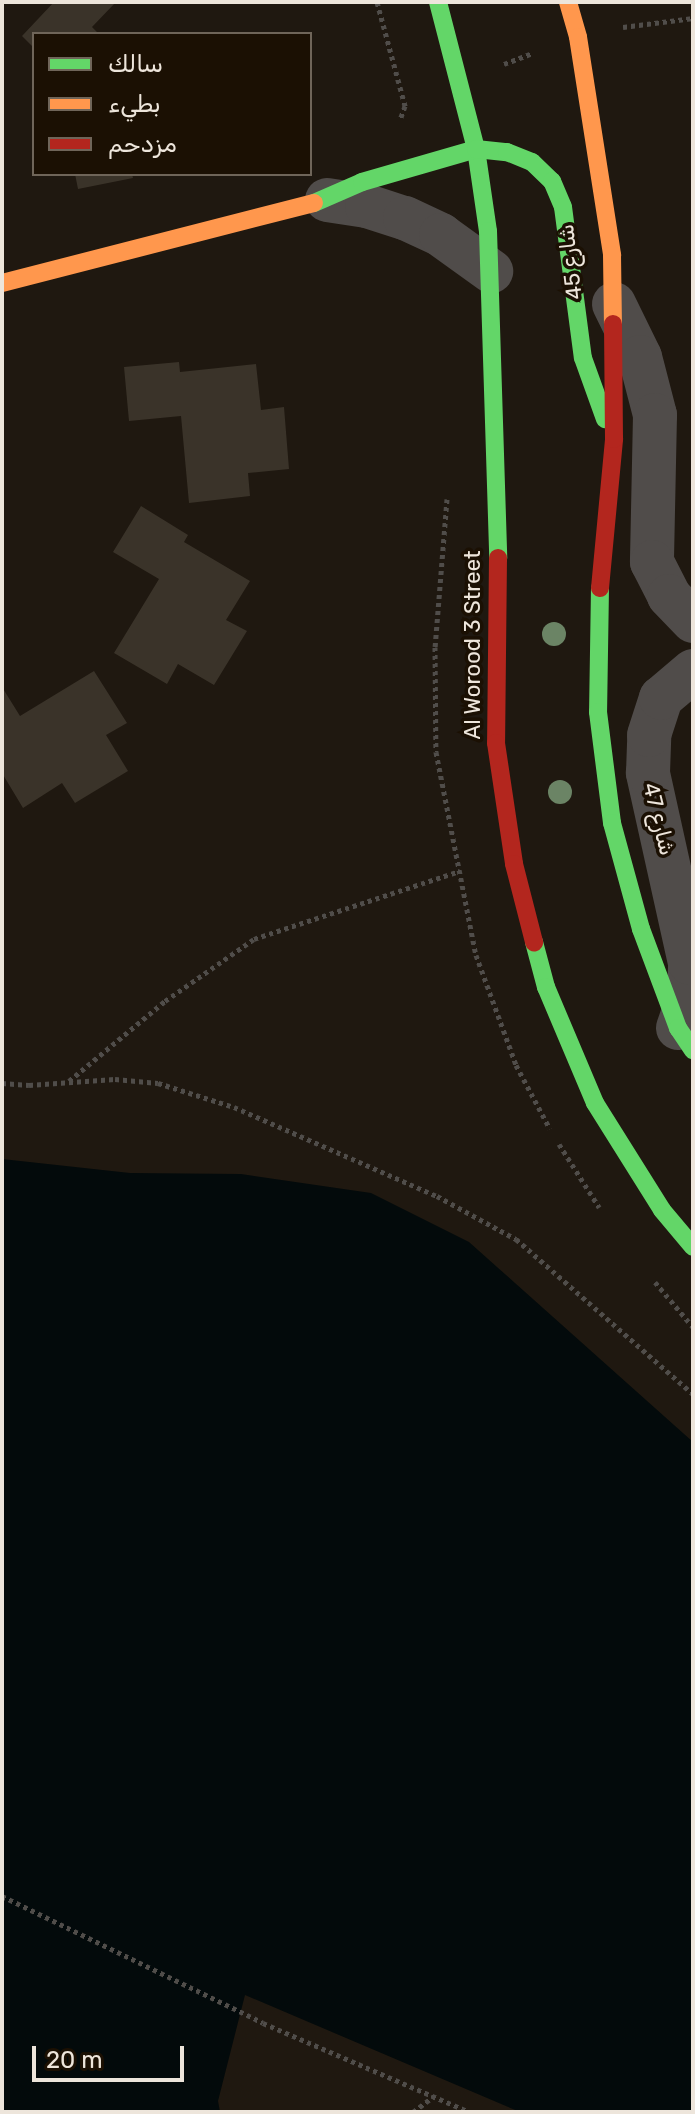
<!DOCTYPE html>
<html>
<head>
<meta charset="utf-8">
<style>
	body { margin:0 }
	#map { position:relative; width:695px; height:2114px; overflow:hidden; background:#1f1810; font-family:Rubik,Vazirmatn,sans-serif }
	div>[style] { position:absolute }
	.water>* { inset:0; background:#030a0b }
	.building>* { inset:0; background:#3a3329 }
	.path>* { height:5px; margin-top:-2.5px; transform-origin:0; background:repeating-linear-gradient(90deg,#504d4a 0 4px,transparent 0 8px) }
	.street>* { height:44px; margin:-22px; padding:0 22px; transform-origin:22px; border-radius:22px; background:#504c4a }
	.fast>* { height:18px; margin:-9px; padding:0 9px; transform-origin:9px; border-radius:9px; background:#63d668 }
	.slow>* { height:18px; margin:-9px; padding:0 9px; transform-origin:9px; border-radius:9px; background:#ff974d }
	.jam>* { height:18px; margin:-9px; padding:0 9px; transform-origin:9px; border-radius:9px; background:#b3261e }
	.trees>* { width:24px; height:24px; margin:-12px; border-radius:50%; background:#6b8465 }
	span { translate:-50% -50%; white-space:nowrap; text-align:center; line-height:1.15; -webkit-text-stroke:7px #1b1003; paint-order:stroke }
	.street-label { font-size:22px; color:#ede5db }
	.frame { position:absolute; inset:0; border:4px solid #ede5db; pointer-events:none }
	.legend { position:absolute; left:32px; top:32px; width:280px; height:144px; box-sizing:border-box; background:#1b1003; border:2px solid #6f6559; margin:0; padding:10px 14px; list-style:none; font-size:24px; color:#ede5db }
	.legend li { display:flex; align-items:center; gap:16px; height:40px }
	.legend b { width:40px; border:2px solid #6f6559 }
	.scale { position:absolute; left:32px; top:2046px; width:152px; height:36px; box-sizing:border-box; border:4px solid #ede5db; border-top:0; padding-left:10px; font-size:24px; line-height:28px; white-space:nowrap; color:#ede5db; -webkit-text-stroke:6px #1b1003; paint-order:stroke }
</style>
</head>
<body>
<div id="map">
	<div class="water">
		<i style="clip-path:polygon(2px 1159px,130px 1173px,241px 1174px,371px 1193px,469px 1242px,693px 1442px,693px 2112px,520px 2112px,245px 1995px,218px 2101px,220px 2112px,2px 2112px)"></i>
	</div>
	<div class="building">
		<i style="clip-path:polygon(54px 2px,116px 2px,92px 27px,99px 34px,34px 34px,34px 48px,22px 36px)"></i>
		<i style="clip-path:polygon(75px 174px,132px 174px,133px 178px,78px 189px)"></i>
		<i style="clip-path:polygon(179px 362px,180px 372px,256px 364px,261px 410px,284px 407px,289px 469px,248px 473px,250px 496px,189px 503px,181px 416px,129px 421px,124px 367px)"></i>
		<i style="clip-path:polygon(141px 506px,188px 535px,184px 542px,250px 581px,226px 620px,247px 631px,214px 685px,178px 664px,167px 684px,114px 653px,159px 579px,113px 552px)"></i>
		<i style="clip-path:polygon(94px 671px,127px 723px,106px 735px,128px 771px,75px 803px,62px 783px,23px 808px,2px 773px,2px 687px,20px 716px)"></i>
	</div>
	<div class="path">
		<i style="left:377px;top:2px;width:108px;rotate:74.9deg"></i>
		<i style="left:405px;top:106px;width:15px;rotate:110deg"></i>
		<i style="left:623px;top:27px;width:71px;rotate:-7.3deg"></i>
		<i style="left:504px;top:64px;width:31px;rotate:-21deg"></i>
		<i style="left:447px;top:499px;width:148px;rotate:94.6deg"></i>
		<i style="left:435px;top:647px;width:105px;rotate:89.5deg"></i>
		<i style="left:436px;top:752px;width:207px;rotate:78.9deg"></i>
		<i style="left:476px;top:955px;width:117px;rotate:70deg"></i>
		<i style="left:516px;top:1065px;width:72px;rotate:62deg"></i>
		<i style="left:69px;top:1081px;width:125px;rotate:-39.8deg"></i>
		<i style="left:165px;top:1001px;width:108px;rotate:-34.9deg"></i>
		<i style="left:254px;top:939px;width:217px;rotate:-18.3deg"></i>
		<i style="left:2px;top:1083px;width:27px;rotate:4deg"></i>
		<i style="left:29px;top:1085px;width:86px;rotate:-4deg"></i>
		<i style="left:115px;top:1079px;width:43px;rotate:5.3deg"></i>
		<i style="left:158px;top:1083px;width:80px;rotate:17.5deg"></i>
		<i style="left:234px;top:1107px;width:222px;rotate:23.7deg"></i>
		<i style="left:437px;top:1196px;width:90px;rotate:28.6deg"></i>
		<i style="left:516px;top:1239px;width:235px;rotate:41.2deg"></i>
		<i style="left:559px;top:1144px;width:75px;rotate:57.6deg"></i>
		<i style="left:655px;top:1282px;width:59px;rotate:49.8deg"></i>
		<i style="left:2px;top:1896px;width:290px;rotate:25.9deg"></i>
		<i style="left:263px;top:2023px;width:225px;rotate:23.3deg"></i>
		<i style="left:413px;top:2112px;width:26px;rotate:-37deg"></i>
	</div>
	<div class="street">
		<i style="left:327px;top:200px;width:40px;rotate:8.5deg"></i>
		<i style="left:367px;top:206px;width:40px;rotate:18deg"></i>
		<i style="left:405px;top:218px;width:40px;rotate:25deg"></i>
		<i style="left:441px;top:235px;width:62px;rotate:35.8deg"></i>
		<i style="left:614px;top:304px;width:59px;rotate:63.9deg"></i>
		<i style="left:640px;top:357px;width:60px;rotate:75.5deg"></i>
		<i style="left:655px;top:415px;width:147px;rotate:91.2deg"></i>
		<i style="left:652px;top:562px;width:38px;rotate:63deg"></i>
		<i style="left:669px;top:596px;width:35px;rotate:46deg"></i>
		<i style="left:678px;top:1028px;width:34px;rotate:-71deg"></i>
		<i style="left:689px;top:996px;width:33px;rotate:-88deg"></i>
		<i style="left:690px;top:963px;width:195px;rotate:-102.5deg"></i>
		<i style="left:648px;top:773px;width:38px;rotate:-88deg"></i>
		<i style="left:649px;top:735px;width:39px;rotate:-72deg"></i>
		<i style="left:661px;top:698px;width:42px;rotate:-40.2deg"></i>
	</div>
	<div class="fast">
		<i style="left:438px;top:2px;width:152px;rotate:75.5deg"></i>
		<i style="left:476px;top:149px;width:83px;rotate:81.7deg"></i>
		<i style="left:488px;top:231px;width:327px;rotate:88.2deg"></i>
		<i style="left:314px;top:203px;width:52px;rotate:-23.6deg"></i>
		<i style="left:362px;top:182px;width:119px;rotate:-16.1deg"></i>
		<i style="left:476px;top:149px;width:31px;rotate:6deg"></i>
		<i style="left:507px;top:152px;width:27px;rotate:22deg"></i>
		<i style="left:532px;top:162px;width:28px;rotate:44deg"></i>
		<i style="left:552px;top:181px;width:28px;rotate:67deg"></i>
		<i style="left:563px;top:207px;width:152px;rotate:82.5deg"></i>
		<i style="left:583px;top:358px;width:65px;rotate:70.2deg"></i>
		<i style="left:600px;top:588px;width:124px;rotate:90.9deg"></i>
		<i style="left:598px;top:712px;width:112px;rotate:82.8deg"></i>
		<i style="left:612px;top:823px;width:110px;rotate:74.7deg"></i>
		<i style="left:641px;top:929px;width:106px;rotate:69.5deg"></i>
		<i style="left:678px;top:1028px;width:27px;rotate:56deg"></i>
		<i style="left:534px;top:942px;width:47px;rotate:75.1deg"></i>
		<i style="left:546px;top:987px;width:126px;rotate:67.1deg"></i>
		<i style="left:595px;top:1103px;width:126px;rotate:57.9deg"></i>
		<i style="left:662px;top:1210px;width:48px;rotate:50deg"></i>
	</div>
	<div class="slow">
		<i style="left:568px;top:2px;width:36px;rotate:74deg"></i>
		<i style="left:578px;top:37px;width:221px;rotate:81.1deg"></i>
		<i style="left:612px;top:255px;width:69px;rotate:89.2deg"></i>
		<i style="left:2px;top:283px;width:322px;rotate:-14.4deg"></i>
	</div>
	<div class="jam">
		<i style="left:498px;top:558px;width:185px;rotate:90.6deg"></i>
		<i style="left:496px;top:743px;width:122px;rotate:81.5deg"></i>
		<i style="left:514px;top:864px;width:81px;rotate:75.6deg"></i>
		<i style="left:600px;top:588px;width:150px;rotate:-84.6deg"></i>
		<i style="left:614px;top:439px;width:115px;rotate:-90.5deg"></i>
	</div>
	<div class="trees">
		<i style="left:554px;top:634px"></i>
		<i style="left:560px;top:792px"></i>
	</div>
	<div class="street-label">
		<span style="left:570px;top:262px;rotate:-97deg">شارع 45</span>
		<span style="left:473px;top:645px;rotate:-90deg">Al Worood 3 Street</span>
		<span style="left:659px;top:819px;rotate:76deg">شارع 47</span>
	</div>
	<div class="frame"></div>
	<ul class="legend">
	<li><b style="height:10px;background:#63d668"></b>سالك</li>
	<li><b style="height:10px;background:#ff974d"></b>بطيء</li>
	<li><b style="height:10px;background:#b3261e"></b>مزدحم</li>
	</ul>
	<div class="scale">20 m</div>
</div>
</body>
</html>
